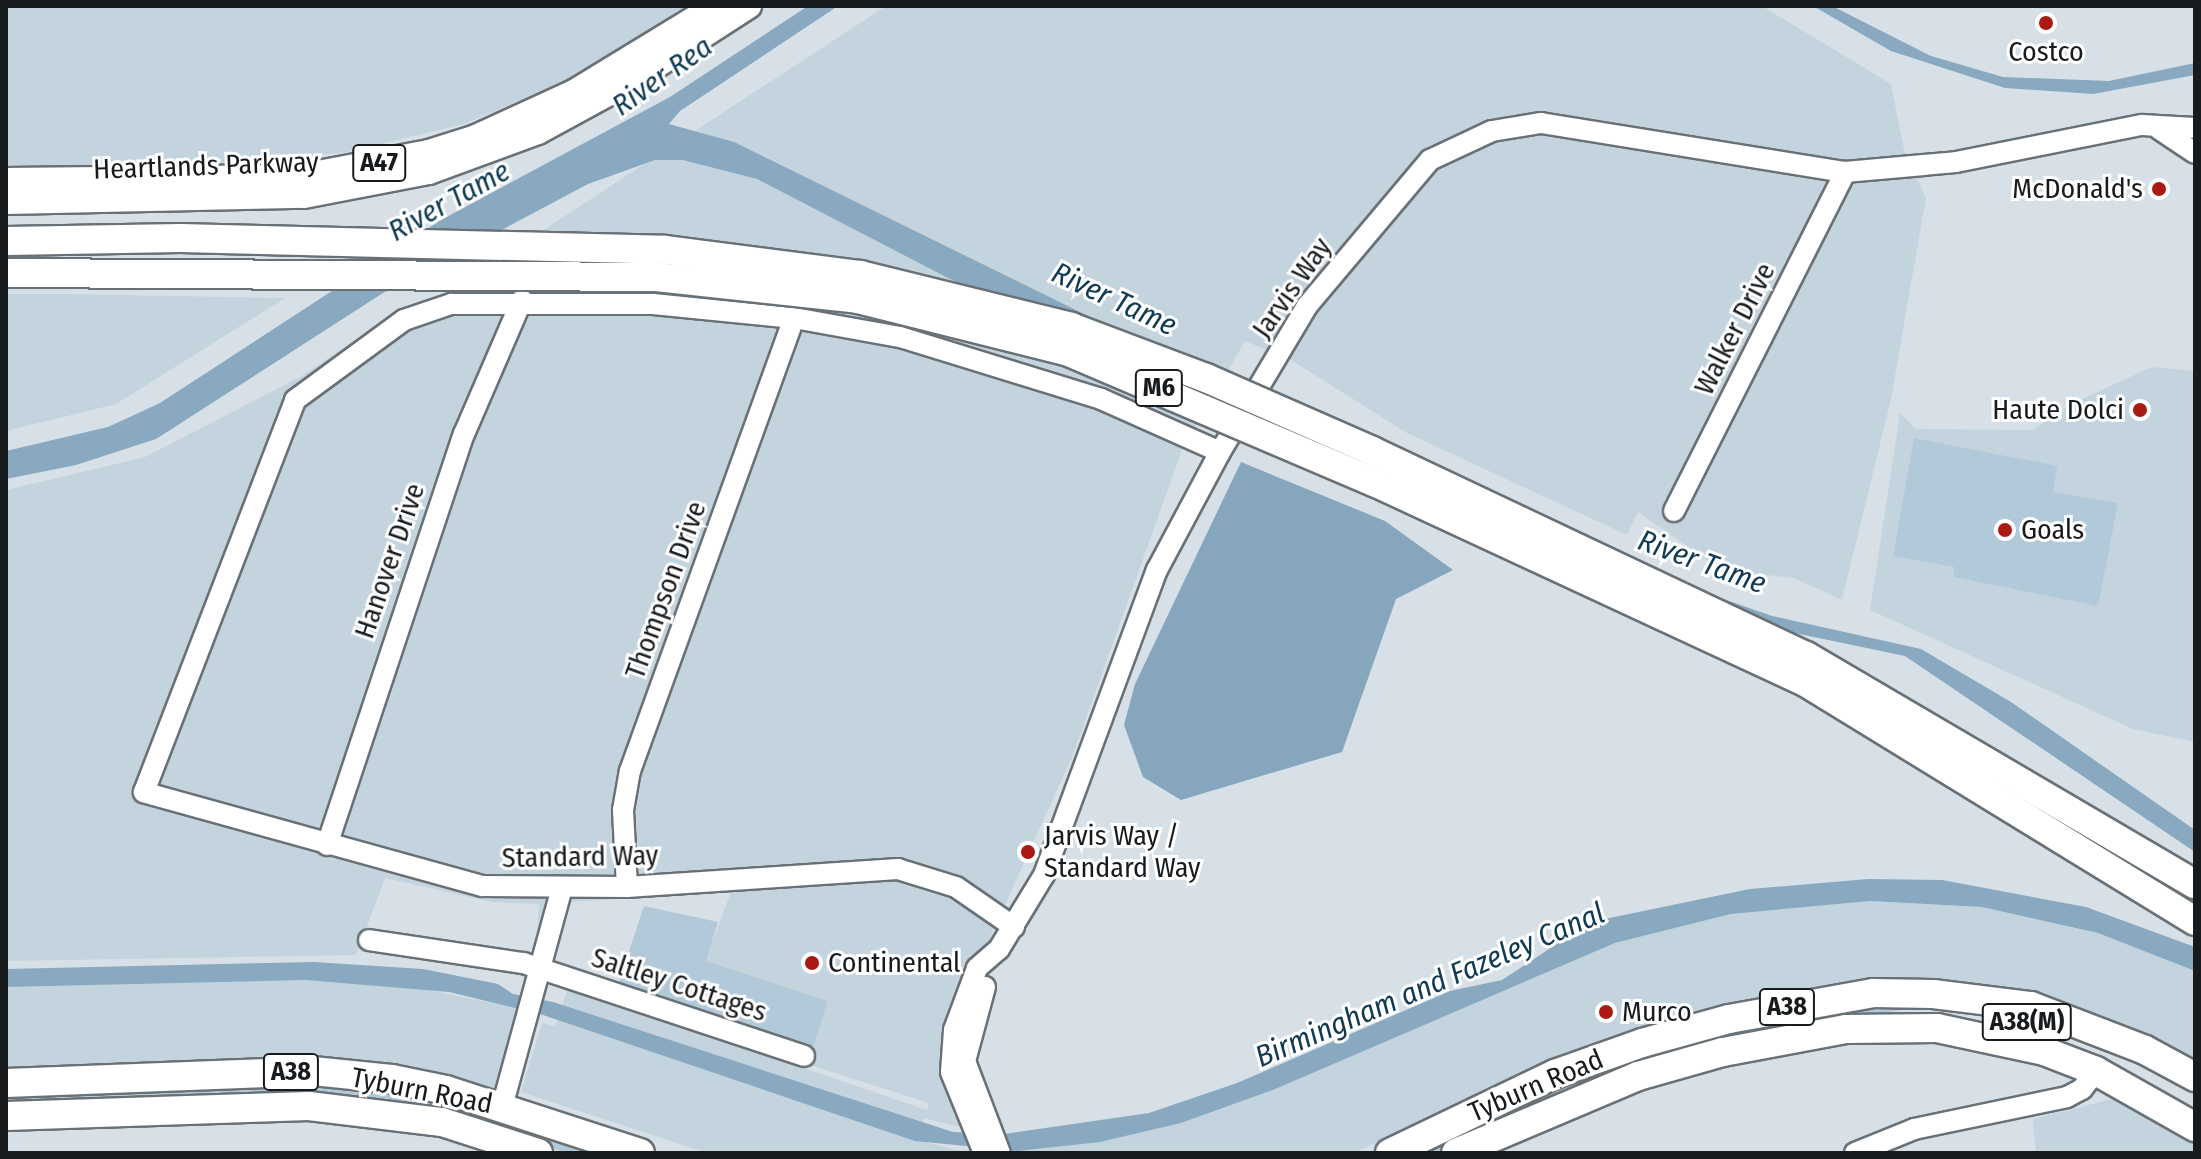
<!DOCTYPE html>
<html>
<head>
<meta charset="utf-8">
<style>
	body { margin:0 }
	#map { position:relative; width:2201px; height:1159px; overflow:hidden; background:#d7e0e6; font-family:"Fira Sans Condensed",sans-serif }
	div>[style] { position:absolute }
	.built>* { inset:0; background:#c4d4df }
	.green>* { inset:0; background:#b2c9d9 }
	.forest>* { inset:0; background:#85a6bd }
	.water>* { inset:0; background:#88a9c0 }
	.roads { filter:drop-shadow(2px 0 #697176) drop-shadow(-2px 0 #697176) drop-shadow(0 2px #697176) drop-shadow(0 -2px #697176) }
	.minor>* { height:20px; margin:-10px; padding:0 10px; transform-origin:10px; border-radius:10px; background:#fff }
	.major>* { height:24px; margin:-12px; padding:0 12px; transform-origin:12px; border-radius:12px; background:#fff }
	.highway>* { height:28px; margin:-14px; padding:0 14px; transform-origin:14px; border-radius:14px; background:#fff }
	.bridges { filter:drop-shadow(2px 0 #697176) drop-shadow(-2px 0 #697176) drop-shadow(0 2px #697176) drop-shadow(0 -2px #697176) }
	.highway-bridge>* { height:28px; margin:-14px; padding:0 14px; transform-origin:14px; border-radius:14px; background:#fff }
	.dots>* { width:22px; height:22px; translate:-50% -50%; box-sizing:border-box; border:4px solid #fff; border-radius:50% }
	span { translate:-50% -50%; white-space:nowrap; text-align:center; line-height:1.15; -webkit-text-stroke:6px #fff; paint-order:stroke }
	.shield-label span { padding:2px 6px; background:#fff; border:2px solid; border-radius:6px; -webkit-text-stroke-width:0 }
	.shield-label { font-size:26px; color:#181b1d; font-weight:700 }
	.poi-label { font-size:28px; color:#181b1d }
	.right { translate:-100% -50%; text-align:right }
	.left { translate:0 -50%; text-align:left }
	.street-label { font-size:28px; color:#181b1d }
	.water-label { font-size:30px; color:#113b54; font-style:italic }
	.frame { position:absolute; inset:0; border:8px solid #181b1d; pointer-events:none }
</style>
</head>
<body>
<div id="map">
	<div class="built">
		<i style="clip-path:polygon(6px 6px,691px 6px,586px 72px,464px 124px,347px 152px,200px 167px,6px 171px)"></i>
		<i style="clip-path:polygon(886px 6px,1762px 6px,1891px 84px,1904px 150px,1926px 198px,1891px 399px,1842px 600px,1794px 578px,1721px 570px,1638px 512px,1627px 535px,1407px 433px,1291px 360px,1245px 341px,1182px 450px,1073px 755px,977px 966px,974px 1131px,924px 1118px,916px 1140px,970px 1153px,707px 1153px,521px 1092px,542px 1023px,555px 1026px,568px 988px,927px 1110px,929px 1103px,807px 1064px,828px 1001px,705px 961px,731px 892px,567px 902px,556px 938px,537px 935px,539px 904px,492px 902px,385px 878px,356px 955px,6px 961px,6px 490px,145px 457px,300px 377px,402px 309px,452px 290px)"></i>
		<i style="clip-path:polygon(6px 294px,65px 294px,285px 298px,116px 404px,6px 431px)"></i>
		<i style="clip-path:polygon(2152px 367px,2195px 371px,2195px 742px,2133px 729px,1870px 610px,1900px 413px,1916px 429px,2032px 430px,2075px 402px)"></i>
		<i style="clip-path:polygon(1870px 901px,1982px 907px,2098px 933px,2195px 971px,2195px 1064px,2069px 1008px,1990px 987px,1842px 983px,1628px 1032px,1549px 1061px,1353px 1153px,1001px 1153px,999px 1150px,1100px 1142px,1181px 1123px,1273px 1090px,1615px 943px,1731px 914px)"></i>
		<i style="clip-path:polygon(306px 980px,398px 984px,527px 1010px,516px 1011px,497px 1090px,407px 1066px,338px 1059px,6px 1068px,6px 987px)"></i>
		<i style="clip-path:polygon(2116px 1098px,2195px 1144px,2195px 1153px,2036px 1153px,2033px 1119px)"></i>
	</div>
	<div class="green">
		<i style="clip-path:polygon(1914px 438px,2057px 466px,2053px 492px,2118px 503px,2098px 606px,1954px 577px,1954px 567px,1893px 556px)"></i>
		<i style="clip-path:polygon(644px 906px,718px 922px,706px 961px,828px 1001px,811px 1053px,617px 988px)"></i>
		<i style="clip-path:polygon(1871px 1002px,1935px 1006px,1855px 1016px,1538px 1105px,1438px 1153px,1401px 1153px,1636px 1051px)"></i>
		<i style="clip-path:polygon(315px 1081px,417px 1090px,614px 1153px,567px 1153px,414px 1103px,339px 1097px,6px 1106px,6px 1090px)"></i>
	</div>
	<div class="forest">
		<i style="clip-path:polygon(1241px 462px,1385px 521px,1453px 570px,1396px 599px,1342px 752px,1181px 800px,1143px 777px,1124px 725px,1135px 684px)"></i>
	</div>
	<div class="water">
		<i style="clip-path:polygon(808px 6px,838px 6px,680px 111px,669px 124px,734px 142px,1090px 317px,1692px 588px,1772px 616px,1921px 649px,2011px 702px,2195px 830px,2195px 852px,1905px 656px,1737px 621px,950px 279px,757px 179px,683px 160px,655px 160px,588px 184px,383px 293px,156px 439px,76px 465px,6px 479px,6px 451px,108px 427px,160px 403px,441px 220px,670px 97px)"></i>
		<i style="clip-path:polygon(1813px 6px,1832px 6px,1931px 56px,2003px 77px,2109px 81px,2195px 63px,2195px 75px,2093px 94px,2005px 88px,1891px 51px)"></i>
		<i style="clip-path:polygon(1868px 879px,1942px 880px,2086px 907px,2195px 947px,2195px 971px,2098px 933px,1982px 907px,1870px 901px,1731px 914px,1615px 943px,1273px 1090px,1181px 1123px,1100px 1142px,1017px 1151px,915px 1141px,540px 1014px,449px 992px,306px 980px,6px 987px,6px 969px,314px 962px,423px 969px,498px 984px,513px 994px,553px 1002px,953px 1132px,1004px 1134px,1149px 1113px,1237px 1083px,1450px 991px,1502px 980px,1590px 922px,1750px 889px)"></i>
	</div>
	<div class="roads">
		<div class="minor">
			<i style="left:2159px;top:129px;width:43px;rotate:33.7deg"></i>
			<i style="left:1674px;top:511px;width:380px;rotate:-63.2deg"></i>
			<i style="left:327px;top:845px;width:433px;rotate:-71.6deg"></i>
			<i style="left:464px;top:434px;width:146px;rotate:-66.6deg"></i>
			<i style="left:627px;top:887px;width:77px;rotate:-93deg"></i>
			<i style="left:623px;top:810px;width:40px;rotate:-80deg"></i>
			<i style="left:630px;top:771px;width:482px;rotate:-70.1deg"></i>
			<i style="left:1014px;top:927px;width:70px;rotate:-145.4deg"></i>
			<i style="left:956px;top:887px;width:61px;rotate:-162.8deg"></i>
			<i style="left:898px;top:869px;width:272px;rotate:176.2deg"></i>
			<i style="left:627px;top:887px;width:145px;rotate:-179.6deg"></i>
			<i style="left:482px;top:886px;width:351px;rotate:-164.5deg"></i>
			<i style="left:144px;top:792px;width:420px;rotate:-68.9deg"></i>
			<i style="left:295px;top:400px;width:135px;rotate:-36.3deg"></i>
			<i style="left:404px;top:320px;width:50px;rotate:-18.8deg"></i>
			<i style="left:451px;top:304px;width:202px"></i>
			<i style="left:653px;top:304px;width:142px;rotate:5.7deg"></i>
			<i style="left:794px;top:318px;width:108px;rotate:10.2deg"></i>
			<i style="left:900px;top:337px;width:210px;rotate:17.1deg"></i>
			<i style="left:1101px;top:399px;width:130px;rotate:24deg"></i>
			<i style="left:369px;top:940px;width:156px;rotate:8.5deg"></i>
			<i style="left:523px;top:963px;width:296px;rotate:18.3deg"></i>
			<i style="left:985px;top:987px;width:77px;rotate:105.1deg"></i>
			<i style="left:965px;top:1061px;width:98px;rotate:69.2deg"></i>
			<i style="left:502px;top:1107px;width:227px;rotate:-74.7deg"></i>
			<i style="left:984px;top:1153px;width:87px;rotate:-112.2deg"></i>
			<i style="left:951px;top:1072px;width:42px;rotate:-85.9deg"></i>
			<i style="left:954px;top:1030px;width:66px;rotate:-69.6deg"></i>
			<i style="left:977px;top:968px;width:29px;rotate:-41deg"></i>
			<i style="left:999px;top:949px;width:87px;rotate:-58.7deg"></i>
			<i style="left:1044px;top:875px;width:325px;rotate:-69.7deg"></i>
			<i style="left:1157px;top:570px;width:134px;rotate:-61.9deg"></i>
			<i style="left:1220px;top:452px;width:170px;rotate:-59.2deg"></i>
			<i style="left:1307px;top:306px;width:191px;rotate:-49.9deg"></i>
			<i style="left:1430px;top:160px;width:68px;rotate:-25.1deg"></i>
			<i style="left:1492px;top:131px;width:50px;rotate:-9.3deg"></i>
			<i style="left:1541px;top:123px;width:308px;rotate:9.2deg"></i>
			<i style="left:1845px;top:172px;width:111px;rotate:-5.1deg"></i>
			<i style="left:1956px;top:162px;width:190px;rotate:-11.3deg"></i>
			<i style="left:2142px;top:125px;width:53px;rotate:3.2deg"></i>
			<i style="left:1855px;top:1153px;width:64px;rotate:-22.1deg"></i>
			<i style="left:1914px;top:1129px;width:156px;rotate:-11.8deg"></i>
			<i style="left:2067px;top:1097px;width:17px;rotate:-28deg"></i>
			<i style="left:2082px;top:1089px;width:23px;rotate:-52deg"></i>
		</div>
		<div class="major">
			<i style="left:6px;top:180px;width:291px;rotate:-0.6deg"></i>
			<i style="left:297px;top:177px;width:134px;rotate:-10.7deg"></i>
			<i style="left:429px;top:152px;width:49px;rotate:-17.7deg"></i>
			<i style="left:476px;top:137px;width:108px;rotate:-24.7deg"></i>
			<i style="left:574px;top:92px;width:165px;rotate:-31.4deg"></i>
			<i style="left:6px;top:202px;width:298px;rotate:-1.2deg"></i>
			<i style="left:304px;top:196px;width:127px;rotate:-10.9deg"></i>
			<i style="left:429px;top:172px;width:116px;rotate:-20.2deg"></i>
			<i style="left:538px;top:132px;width:115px;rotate:-28.6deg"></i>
			<i style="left:639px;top:77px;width:131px;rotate:-32.8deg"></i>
		</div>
		<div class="highway">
			<i style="left:6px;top:1083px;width:307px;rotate:-2.2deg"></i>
			<i style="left:313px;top:1071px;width:79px;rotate:5.8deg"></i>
			<i style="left:392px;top:1079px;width:55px;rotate:11.5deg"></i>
			<i style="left:446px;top:1090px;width:204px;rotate:18deg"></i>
			<i style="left:6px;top:1116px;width:303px;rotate:-1.9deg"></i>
			<i style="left:309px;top:1106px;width:134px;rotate:6.9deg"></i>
			<i style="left:442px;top:1122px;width:101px;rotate:17.9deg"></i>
			<i style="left:1390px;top:1153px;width:183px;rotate:-25.6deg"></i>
			<i style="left:1555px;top:1074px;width:92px;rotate:-19.6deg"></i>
			<i style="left:1642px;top:1043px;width:90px;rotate:-15.4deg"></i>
			<i style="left:1729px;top:1019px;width:146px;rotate:-10.2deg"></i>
			<i style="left:1873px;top:993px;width:60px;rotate:1deg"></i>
			<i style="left:1933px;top:994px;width:99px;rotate:7deg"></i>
			<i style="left:2031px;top:1006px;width:122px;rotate:21.1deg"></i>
			<i style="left:2145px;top:1050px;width:57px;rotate:28.4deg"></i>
			<i style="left:1456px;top:1153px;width:198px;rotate:-22.9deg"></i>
			<i style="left:1638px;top:1076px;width:88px;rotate:-15.8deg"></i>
			<i style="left:1723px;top:1052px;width:125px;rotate:-10.6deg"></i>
			<i style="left:1846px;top:1029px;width:91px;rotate:-0.6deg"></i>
			<i style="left:1937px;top:1028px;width:109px;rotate:12.1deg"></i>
			<i style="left:2044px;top:1051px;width:56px;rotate:21deg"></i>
			<i style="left:2096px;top:1071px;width:114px;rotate:29.5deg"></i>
		</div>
	</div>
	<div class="bridges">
		<div class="highway-bridge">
			<i style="left:6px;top:241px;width:174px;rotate:-1deg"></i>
			<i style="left:180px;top:238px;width:485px;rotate:1.4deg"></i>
			<i style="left:665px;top:250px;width:197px;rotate:7.3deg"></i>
			<i style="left:860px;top:275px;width:217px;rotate:13.8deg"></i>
			<i style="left:1071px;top:327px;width:144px;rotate:20.7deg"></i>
			<i style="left:1206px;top:378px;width:181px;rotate:23.7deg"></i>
			<i style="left:1372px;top:451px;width:480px;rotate:25.3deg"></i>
			<i style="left:1806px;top:656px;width:451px;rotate:30.4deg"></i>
			<i style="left:6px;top:273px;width:650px;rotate:0.35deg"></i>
			<i style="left:656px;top:277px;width:203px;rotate:6.2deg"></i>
			<i style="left:858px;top:299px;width:218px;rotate:14.1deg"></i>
			<i style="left:1069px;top:352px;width:332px;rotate:23.1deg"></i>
			<i style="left:1374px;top:482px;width:475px;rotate:24.9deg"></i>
			<i style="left:1805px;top:682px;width:457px;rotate:31.5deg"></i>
		</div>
	</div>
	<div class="dots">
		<i style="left:2046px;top:23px;background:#ab1913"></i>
		<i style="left:2159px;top:189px;background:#ab1913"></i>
		<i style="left:2140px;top:410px;background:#ab1913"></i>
		<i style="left:2005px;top:530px;background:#ab1913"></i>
		<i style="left:1028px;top:852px;background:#ab1913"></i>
		<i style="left:812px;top:963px;background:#ab1913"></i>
		<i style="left:1606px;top:1012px;background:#ab1913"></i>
	</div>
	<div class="shield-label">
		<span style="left:379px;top:163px">A47</span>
		<span style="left:1159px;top:388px">M6</span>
		<span style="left:1787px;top:1007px">A38</span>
		<span style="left:2027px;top:1022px">A38(M)</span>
		<span style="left:291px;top:1072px">A38</span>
	</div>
	<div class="poi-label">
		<span style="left:2046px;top:52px">Costco</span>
		<span class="right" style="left:2143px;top:189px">McDonald's</span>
		<span class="right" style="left:2124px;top:410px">Haute Dolci</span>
		<span class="left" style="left:2021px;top:530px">Goals</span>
		<span class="left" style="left:1044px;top:852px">Jarvis Way /<br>Standard Way</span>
		<span class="left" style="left:828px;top:963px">Continental</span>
		<span class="left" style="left:1622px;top:1012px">Murco</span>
	</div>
	<div class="street-label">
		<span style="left:206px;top:166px;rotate:-2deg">Heartlands Parkway</span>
		<span style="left:1292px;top:288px;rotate:-55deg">Jarvis Way</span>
		<span style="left:1735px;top:329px;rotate:-63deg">Walker Drive</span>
		<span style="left:390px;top:561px;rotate:-71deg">Hanover Drive</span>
		<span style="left:666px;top:590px;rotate:-70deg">Thompson Drive</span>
		<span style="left:580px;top:857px;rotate:-1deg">Standard Way</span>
		<span style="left:679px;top:985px;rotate:18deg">Saltley Cottages</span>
		<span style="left:1536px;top:1086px;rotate:-23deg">Tyburn Road</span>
		<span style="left:422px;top:1091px;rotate:11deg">Tyburn Road</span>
	</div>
	<div class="water-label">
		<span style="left:662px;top:76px;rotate:-35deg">River Rea</span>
		<span style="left:449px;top:201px;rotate:-29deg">River Tame</span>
		<span style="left:1114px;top:299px;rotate:25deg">River Tame</span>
		<span style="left:1702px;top:562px;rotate:20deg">River Tame</span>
		<span style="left:1430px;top:985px;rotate:-23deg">Birmingham and Fazeley Canal</span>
	</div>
	<div class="frame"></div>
</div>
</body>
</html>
